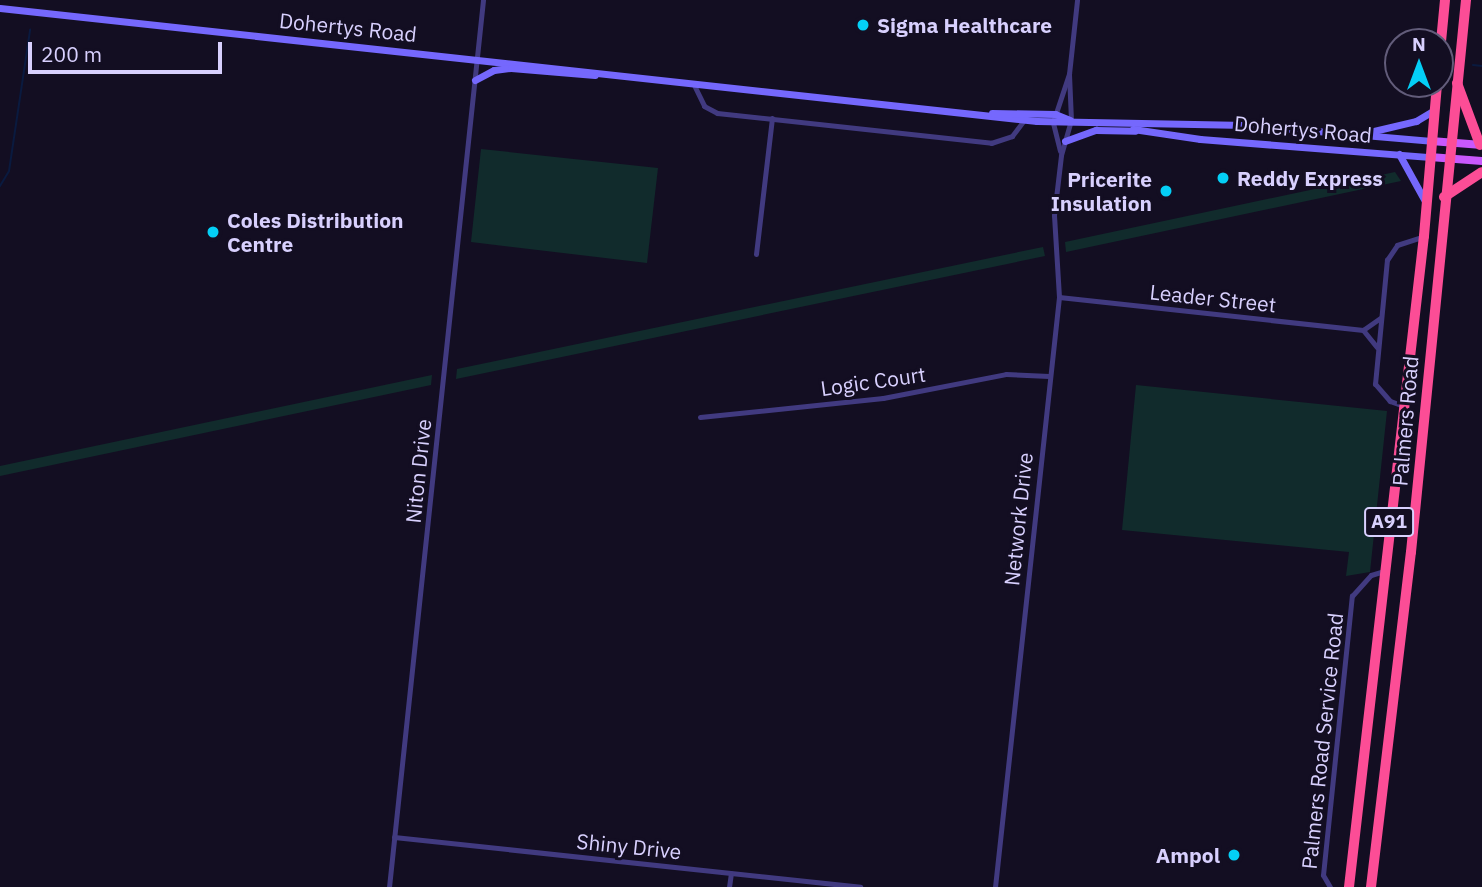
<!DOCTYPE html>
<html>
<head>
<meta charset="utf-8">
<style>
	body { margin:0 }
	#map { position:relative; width:1482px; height:887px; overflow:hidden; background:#130e22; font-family:"IBM Plex Sans",sans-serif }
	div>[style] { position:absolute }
	.green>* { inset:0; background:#112b2c }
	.stream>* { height:2px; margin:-1px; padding:0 1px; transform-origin:1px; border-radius:1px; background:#0a1a3f }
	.street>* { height:5px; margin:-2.5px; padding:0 2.5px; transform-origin:2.5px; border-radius:2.5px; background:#413a80 }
	.secondary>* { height:7px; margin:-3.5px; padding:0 3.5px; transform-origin:3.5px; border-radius:3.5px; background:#7568fd }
	.primary>* { height:8px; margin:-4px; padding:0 4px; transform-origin:4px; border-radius:4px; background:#c958fc }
	.highway>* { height:10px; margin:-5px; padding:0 5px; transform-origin:5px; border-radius:5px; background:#fc4d96 }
	.dots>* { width:19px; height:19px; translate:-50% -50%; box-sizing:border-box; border:4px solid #130e22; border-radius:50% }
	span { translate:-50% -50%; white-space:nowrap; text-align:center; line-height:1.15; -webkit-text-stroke:6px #130e22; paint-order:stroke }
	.shield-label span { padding:2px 5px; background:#130e22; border:2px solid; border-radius:5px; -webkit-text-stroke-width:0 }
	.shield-label { font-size:19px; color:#d8d0fe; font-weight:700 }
	.poi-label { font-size:21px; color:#d8d0fe; font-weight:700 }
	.left { translate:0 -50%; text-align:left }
	.right { translate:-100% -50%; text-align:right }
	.street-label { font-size:21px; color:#d8d0fe }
	.north { position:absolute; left:1384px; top:28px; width:70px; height:70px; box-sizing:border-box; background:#130e22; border:2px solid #625c7a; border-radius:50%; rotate:0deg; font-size:19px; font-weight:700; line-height:28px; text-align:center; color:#d8d0fe }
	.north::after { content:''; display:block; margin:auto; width:24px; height:32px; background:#04cff6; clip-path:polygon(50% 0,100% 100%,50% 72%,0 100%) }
	.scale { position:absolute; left:28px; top:42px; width:194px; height:32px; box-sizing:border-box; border:4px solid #d8d0fe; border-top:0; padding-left:9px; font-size:21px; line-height:24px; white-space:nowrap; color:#d8d0fe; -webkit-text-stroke:5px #130e22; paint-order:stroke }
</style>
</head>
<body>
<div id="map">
	<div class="green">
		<i style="clip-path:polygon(481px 149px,658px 168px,647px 263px,471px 242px)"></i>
		<i style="clip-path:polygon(1395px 172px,1401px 181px,1066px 252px,1065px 242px)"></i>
		<i style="clip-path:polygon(1043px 247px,1045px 256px,456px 379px,457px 369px)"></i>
		<i style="clip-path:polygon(432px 375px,431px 385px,0 476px,0 466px)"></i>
		<i style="clip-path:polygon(1136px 385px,1387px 411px,1370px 572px,1346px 576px,1349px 552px,1122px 530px)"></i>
	</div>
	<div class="stream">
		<i style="left:1473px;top:65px;width:9px;rotate:6deg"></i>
		<i style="left:0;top:186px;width:17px;rotate:-59deg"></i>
		<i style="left:9px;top:171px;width:143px;rotate:-81.5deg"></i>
	</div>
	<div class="street">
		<i style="left:693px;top:83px;width:25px;rotate:64deg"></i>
		<i style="left:704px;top:106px;width:15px;rotate:28deg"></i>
		<i style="left:717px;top:113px;width:276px;rotate:6.2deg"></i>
		<i style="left:991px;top:143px;width:22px;rotate:-18deg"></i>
		<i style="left:1012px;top:136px;width:20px;rotate:-53deg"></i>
		<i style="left:1060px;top:151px;width:30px;rotate:-104deg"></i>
		<i style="left:1053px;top:122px;width:51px;rotate:-71.6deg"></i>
		<i style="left:1069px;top:74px;width:74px;rotate:-83.8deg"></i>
		<i style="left:756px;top:254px;width:137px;rotate:-83.3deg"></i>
		<i style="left:1059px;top:297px;width:306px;rotate:6.2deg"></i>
		<i style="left:1363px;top:330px;width:22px;rotate:51deg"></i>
		<i style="left:1363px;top:330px;width:21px;rotate:-35deg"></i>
		<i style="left:1401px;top:405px;width:12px;rotate:-160deg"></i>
		<i style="left:1390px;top:401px;width:23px;rotate:-131deg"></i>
		<i style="left:1375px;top:384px;width:125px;rotate:-84.5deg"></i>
		<i style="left:1387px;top:260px;width:18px;rotate:-56deg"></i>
		<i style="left:1397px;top:245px;width:28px;rotate:-18deg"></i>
		<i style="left:700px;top:417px;width:184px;rotate:-5.9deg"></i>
		<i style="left:883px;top:398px;width:125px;rotate:-11deg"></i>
		<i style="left:1006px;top:374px;width:43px;rotate:2.7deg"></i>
		<i style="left:394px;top:837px;width:469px;rotate:6.1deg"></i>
		<i style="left:389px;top:887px;width:892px;rotate:-83.95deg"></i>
		<i style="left:729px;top:887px;width:14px;rotate:-82deg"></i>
		<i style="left:995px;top:887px;width:593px;rotate:-83.81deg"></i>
		<i style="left:1059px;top:297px;width:82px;rotate:-93.5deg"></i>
		<i style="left:1054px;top:215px;width:60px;rotate:-83.3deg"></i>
		<i style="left:1061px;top:155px;width:36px;rotate:-74deg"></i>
		<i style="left:1071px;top:120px;width:46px;rotate:-92.5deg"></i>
		<i style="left:1330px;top:887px;width:14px;rotate:-120deg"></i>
		<i style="left:1323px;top:875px;width:281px;rotate:-84.1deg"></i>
		<i style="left:1352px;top:596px;width:28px;rotate:-48deg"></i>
		<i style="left:1371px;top:575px;width:14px;rotate:-17deg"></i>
	</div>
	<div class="secondary">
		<i style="left:0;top:8px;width:1043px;rotate:6.22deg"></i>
		<i style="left:1037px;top:121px;width:209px;rotate:1.1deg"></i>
		<i style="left:1246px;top:125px;width:186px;rotate:4.9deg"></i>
		<i style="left:475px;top:80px;width:21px;rotate:-28deg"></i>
		<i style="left:494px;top:70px;width:17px;rotate:-7deg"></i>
		<i style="left:511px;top:68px;width:84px;rotate:4.8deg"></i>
		<i style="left:992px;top:113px;width:63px;rotate:0.9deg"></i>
		<i style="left:1055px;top:114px;width:16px;rotate:22deg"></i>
		<i style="left:1133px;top:129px;width:68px;rotate:8.5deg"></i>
		<i style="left:1200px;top:139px;width:231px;rotate:4.5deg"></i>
		<i style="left:1361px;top:134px;width:57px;rotate:-13.3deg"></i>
		<i style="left:1416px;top:121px;width:21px;rotate:-31deg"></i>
		<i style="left:1065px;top:141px;width:33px;rotate:-20deg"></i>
		<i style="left:1096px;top:130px;width:39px;rotate:1deg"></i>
		<i style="left:1399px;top:154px;width:56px;rotate:61.1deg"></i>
	</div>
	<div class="primary">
		<i style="left:1431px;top:141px;width:51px;rotate:4.5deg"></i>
		<i style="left:1430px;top:157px;width:52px;rotate:4.4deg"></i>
	</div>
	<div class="highway">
		<i style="left:1440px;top:52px;width:52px;rotate:-84.5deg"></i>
		<i style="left:1457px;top:83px;width:66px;rotate:69.6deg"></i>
		<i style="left:1444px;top:197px;width:45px;rotate:-33.3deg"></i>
		<i style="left:1349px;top:887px;width:655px;rotate:-83.43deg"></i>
		<i style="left:1424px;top:236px;width:153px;rotate:-85.1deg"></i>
		<i style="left:1371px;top:887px;width:337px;rotate:-83.2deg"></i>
		<i style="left:1411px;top:552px;width:555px;rotate:-84.31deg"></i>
	</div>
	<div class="dots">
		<i style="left:863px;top:25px;background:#04cff6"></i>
		<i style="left:1223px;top:178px;background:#04cff6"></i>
		<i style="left:1166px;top:191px;background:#04cff6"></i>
		<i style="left:213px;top:232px;background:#04cff6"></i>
		<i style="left:1234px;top:855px;background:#04cff6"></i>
	</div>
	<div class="shield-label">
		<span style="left:1389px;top:522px">A91</span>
	</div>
	<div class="poi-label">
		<span class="left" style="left:877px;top:25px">Sigma Healthcare</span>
		<span class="left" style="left:1237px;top:178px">Reddy Express</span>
		<span class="right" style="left:1152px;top:191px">Pricerite<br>Insulation</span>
		<span class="left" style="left:227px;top:232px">Coles Distribution<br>Centre</span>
		<span class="right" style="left:1220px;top:855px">Ampol</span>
	</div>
	<div class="street-label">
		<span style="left:348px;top:27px;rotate:6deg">Dohertys Road</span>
		<span style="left:1303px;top:129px;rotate:5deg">Dohertys Road</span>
		<span style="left:1213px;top:298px;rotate:6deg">Leader Street</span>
		<span style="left:873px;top:381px;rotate:-8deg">Logic Court</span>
		<span style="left:1405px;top:421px;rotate:-85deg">Palmers Road</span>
		<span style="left:418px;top:471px;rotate:-84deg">Niton Drive</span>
		<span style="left:1018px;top:519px;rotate:-84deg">Network Drive</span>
		<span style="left:1322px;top:741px;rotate:-84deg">Palmers Road Service Road</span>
		<span style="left:629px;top:846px;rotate:6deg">Shiny Drive</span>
	</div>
	<div class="north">N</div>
	<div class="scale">200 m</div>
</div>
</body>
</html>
